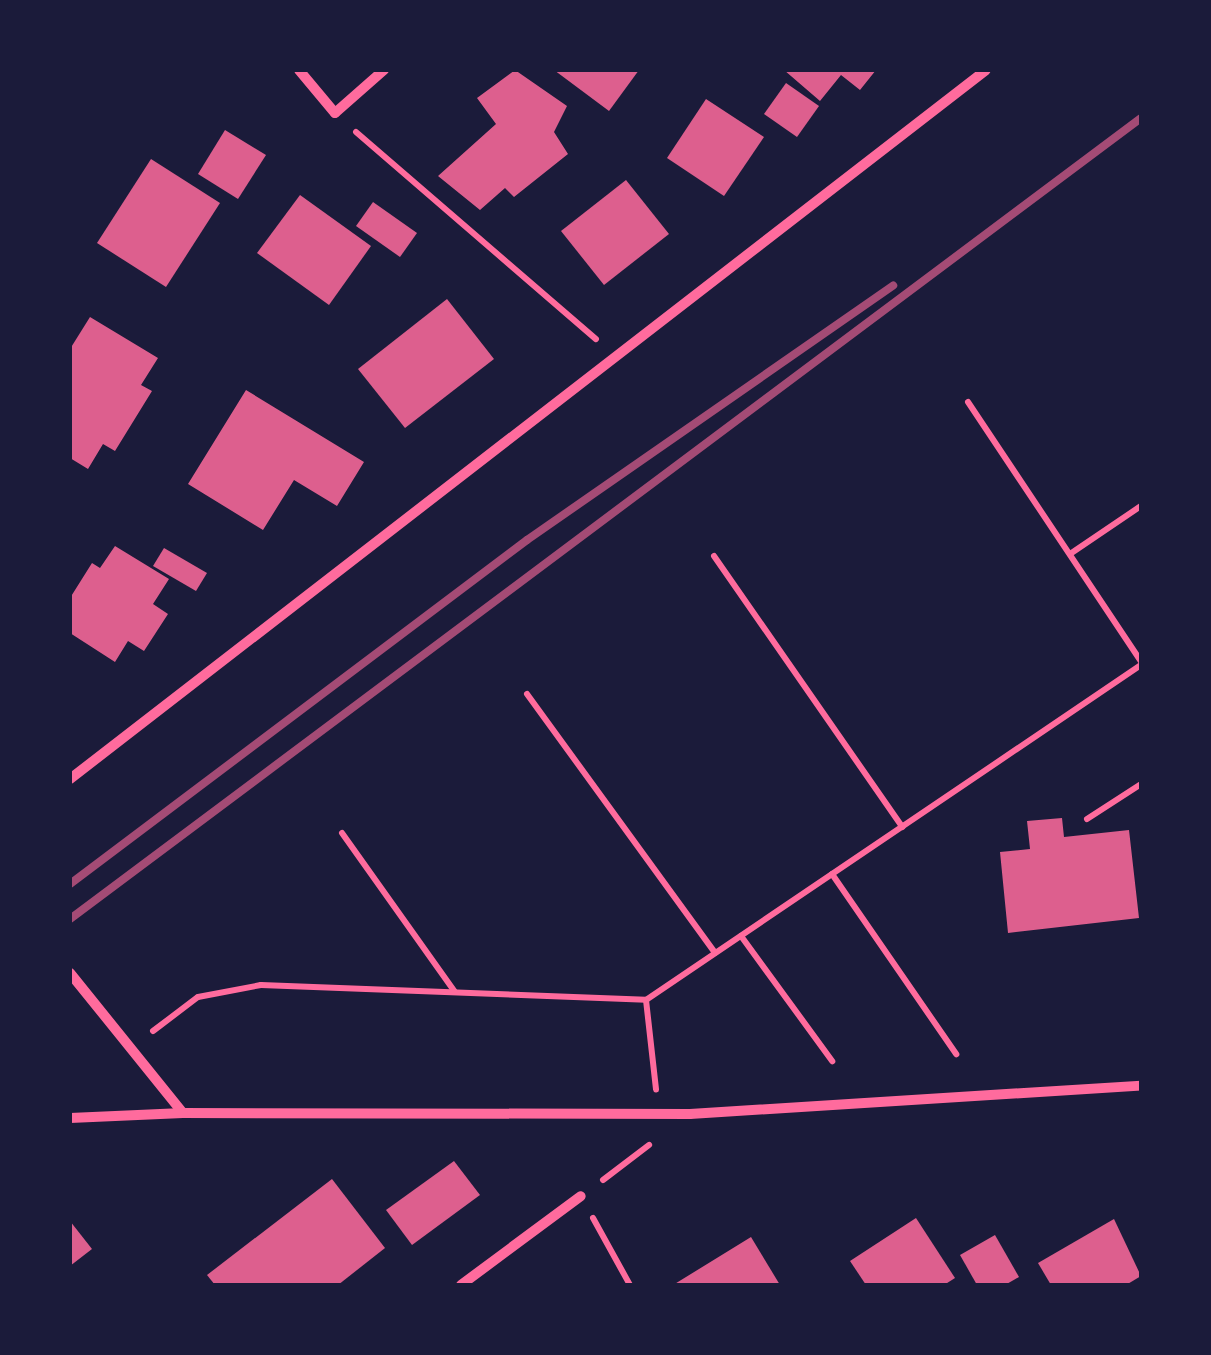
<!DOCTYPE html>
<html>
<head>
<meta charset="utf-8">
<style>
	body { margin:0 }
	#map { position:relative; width:1211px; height:1355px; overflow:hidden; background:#1b1b3a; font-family:Rubik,sans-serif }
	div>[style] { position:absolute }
	.building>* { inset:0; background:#dd5f8e }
	.path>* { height:6px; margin:-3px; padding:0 3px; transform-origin:3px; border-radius:3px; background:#ff6b9d }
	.minor>* { height:10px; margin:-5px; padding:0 5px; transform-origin:5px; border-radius:5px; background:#ff6b9d }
	.rail>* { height:8px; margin:-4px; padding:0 4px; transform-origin:4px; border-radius:4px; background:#a44b75 }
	span { translate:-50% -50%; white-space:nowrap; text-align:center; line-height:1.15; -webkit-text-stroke:9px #1b1b3a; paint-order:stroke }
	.frame { position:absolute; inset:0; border:72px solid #1b1b3a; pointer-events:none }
</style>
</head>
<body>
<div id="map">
	<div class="building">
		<i style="clip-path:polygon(515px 70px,567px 106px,554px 132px,568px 154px,514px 197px,505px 188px,480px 210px,438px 176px,496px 124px,477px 98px)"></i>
		<i style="clip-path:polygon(554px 70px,639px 70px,609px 111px)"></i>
		<i style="clip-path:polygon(784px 70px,876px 70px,860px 90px,841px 75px,820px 101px)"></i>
		<i style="clip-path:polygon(786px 83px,819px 106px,797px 137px,764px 114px)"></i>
		<i style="clip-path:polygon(706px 99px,764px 137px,724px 196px,667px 158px)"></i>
		<i style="clip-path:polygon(225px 130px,266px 155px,238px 199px,198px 174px)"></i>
		<i style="clip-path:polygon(151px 159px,220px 203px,166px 287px,97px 243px)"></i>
		<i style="clip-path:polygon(626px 180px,669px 234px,604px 285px,561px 231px)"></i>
		<i style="clip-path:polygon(300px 195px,371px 246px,329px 305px,257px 253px)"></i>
		<i style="clip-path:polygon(373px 202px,417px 233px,400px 257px,356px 226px)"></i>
		<i style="clip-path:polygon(447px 299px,494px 359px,405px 428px,358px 369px)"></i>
		<i style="clip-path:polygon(90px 317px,158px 358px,141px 385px,152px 391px,115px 451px,103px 444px,88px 469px,70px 458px,70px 349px)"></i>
		<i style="clip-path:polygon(246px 390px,364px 462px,337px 506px,294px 480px,263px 530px,188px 484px)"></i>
		<i style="clip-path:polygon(115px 546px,169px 579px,153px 604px,168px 614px,144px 651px,128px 641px,115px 662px,70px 633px,70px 598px,92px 563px,100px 568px)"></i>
		<i style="clip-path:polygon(164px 548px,207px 573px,196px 591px,153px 566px)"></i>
		<i style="clip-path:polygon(1062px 818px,1064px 837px,1129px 830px,1139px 918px,1008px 933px,1000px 852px,1030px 849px,1027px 821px)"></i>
		<i style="clip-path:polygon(454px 1161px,480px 1195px,412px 1245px,386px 1210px)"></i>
		<i style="clip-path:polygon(332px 1179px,385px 1248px,338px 1285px,215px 1285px,207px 1275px)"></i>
		<i style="clip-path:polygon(916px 1218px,955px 1278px,944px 1285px,866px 1285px,850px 1261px)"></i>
		<i style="clip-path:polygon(1114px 1219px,1141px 1276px,1126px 1285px,1051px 1285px,1038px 1263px)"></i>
		<i style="clip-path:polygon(70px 1221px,92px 1249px,70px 1266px)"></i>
		<i style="clip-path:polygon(995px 1235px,1019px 1277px,1005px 1285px,977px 1285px,960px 1255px)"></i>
		<i style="clip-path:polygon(751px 1237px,780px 1285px,673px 1285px)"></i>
	</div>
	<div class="path">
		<i style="left:356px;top:132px;width:317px;rotate:40.8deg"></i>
		<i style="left:968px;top:402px;width:311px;rotate:56.3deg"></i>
		<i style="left:1070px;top:554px;width:86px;rotate:-34.1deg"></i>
		<i style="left:714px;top:556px;width:330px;rotate:55.2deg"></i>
		<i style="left:527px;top:694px;width:320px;rotate:54deg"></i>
		<i style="left:1087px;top:819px;width:64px;rotate:-32.9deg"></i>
		<i style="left:342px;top:833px;width:195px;rotate:54.6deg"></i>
		<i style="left:832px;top:874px;width:219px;rotate:55.4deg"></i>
		<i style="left:741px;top:936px;width:155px;rotate:53.9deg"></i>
		<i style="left:646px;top:1000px;width:90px;rotate:83.6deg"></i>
		<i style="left:153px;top:1031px;width:56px;rotate:-37.1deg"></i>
		<i style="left:198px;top:997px;width:64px;rotate:-10.8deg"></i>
		<i style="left:261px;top:985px;width:385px;rotate:2.2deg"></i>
		<i style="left:646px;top:1000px;width:598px;rotate:-34.09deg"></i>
		<i style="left:603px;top:1180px;width:58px;rotate:-37.3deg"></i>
		<i style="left:593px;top:1218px;width:77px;rotate:61.1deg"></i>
	</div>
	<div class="minor">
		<i style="left:299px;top:70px;width:56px;rotate:50.1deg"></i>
		<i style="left:335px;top:113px;width:65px;rotate:-41.3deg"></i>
		<i style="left:70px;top:779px;width:1158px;rotate:-37.74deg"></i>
		<i style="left:70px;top:973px;width:180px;rotate:51.1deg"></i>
		<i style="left:183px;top:1113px;width:507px;rotate:0.11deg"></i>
		<i style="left:690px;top:1114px;width:452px;rotate:-3.6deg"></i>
		<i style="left:70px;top:1118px;width:113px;rotate:-2.5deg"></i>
		<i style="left:461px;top:1285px;width:149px;rotate:-36.6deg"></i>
	</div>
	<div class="rail">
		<i style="left:70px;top:884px;width:572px;rotate:-36.97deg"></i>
		<i style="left:527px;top:540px;width:446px;rotate:-34.8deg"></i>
		<i style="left:70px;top:919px;width:1337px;rotate:-36.79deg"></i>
	</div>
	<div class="frame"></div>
</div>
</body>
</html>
